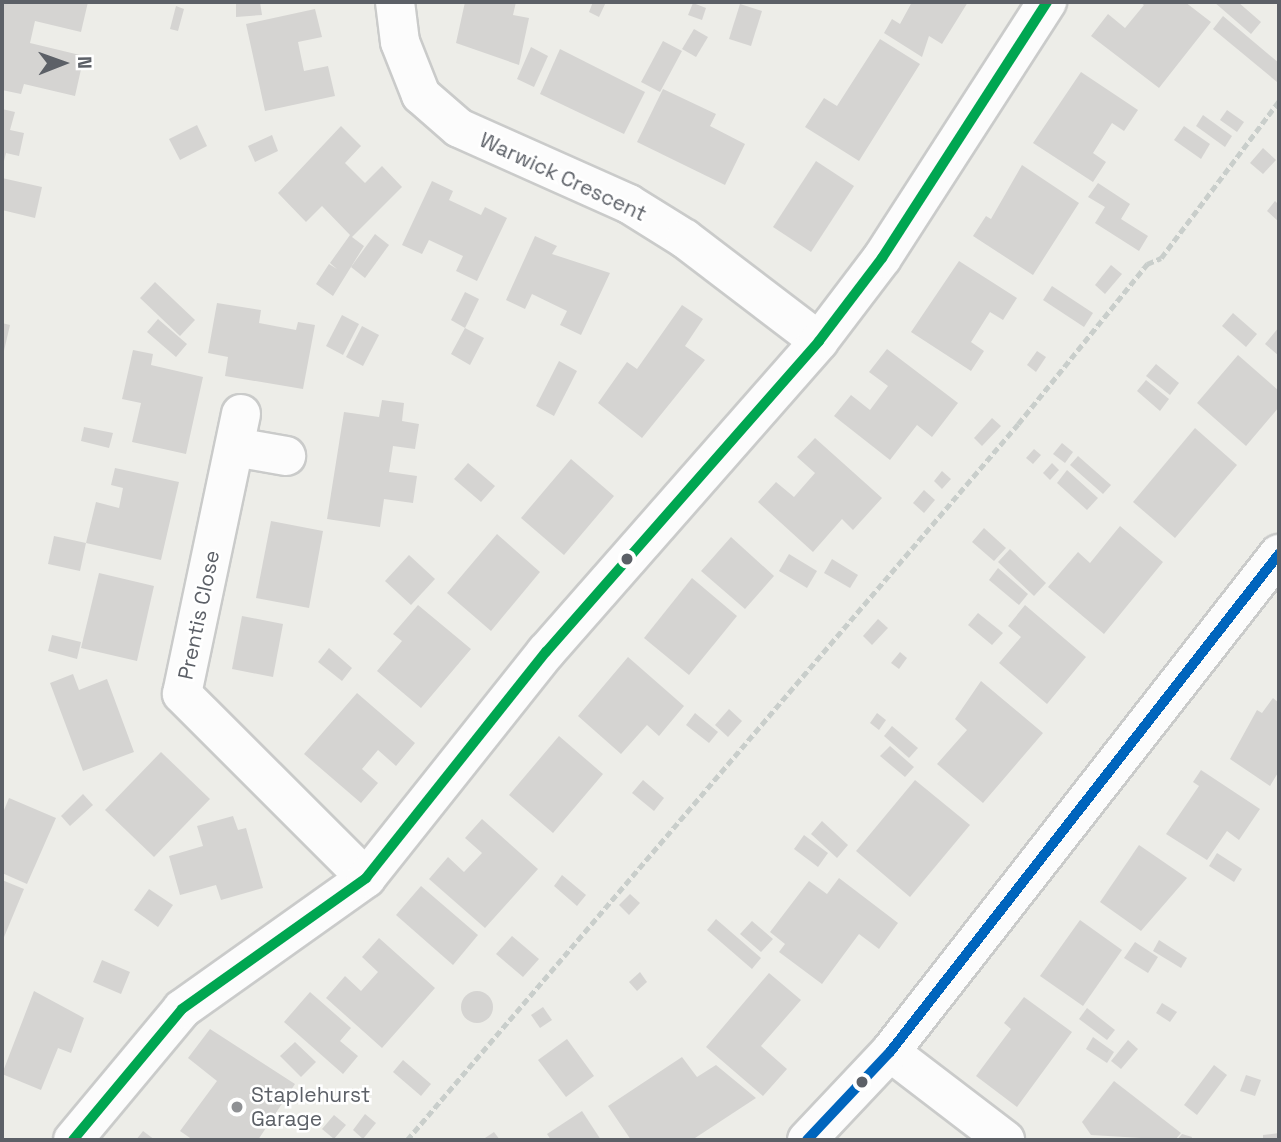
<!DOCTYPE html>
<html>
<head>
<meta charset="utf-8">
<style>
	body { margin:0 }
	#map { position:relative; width:1281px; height:1142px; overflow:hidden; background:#edede8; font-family:"Space Grotesk",sans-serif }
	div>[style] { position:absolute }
	.building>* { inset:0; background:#d5d4d2 }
	.round { border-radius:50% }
	.path>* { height:4.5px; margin-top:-2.25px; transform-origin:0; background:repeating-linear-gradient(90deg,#c9cecb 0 7px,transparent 0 10.5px) }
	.roads { filter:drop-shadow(2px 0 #cacbca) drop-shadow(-2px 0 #cacbca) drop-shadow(0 2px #cacbca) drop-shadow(0 -2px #cacbca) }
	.minor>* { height:38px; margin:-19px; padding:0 19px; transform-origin:19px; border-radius:19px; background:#fcfcfc }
	.bus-1>* { height:10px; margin:-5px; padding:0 5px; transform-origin:5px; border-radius:5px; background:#00a651 }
	.bus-2>* { height:10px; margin:-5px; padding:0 5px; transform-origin:5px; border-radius:5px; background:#0065bd }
	.dots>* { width:19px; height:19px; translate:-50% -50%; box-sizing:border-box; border:4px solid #fff; border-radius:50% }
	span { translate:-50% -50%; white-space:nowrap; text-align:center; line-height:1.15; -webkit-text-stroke:5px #fff; paint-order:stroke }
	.street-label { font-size:21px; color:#5c6067 }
	.poi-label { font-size:21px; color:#5c6067 }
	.left { translate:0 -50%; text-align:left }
	.frame { position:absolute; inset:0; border:4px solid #5c6067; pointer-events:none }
	.north { position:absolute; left:28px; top:28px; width:70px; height:70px; -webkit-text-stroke:5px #fff; paint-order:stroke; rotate:89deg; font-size:19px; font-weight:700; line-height:28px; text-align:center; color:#5c6067 }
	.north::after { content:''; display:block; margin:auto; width:24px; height:32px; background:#5c6067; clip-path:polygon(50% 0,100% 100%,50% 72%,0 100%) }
</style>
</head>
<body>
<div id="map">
	<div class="building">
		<i style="clip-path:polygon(2px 2px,88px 2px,81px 32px,35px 21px,30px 43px,84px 56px,75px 96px,24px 84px,21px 94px,2px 90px)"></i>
		<i style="clip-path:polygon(236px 2px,260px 2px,262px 15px,236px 17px)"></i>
		<i style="clip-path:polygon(465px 2px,516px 2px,513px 15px,529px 18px,519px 65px,456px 43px)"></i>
		<i style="clip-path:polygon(593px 2px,606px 2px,599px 17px,589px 12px)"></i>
		<i style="clip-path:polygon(912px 2px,968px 2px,942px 44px,929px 36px,922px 57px,884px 33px,892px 19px,900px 24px)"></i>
		<i style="clip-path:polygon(1139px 2px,1185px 2px,1211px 22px,1159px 88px,1091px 36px,1108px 14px,1125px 28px,1144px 5px)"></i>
		<i style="clip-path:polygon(1214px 2px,1238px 2px,1261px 22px,1251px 34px)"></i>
		<i style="clip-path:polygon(693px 3px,706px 8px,702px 20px,688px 15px)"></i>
		<i style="clip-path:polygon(740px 4px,762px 11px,751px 46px,729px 39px)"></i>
		<i style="clip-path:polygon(176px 6px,184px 9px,178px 31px,170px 29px)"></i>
		<i style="clip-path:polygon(315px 9px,322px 37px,298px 42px,304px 71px,328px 66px,335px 96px,265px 111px,246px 24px)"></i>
		<i style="clip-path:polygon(1223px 16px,1279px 63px,1277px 82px,1213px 29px)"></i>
		<i style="clip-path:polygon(694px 29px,708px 37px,696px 57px,682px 49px)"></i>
		<i style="clip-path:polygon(880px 39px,920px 64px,859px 161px,805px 127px,824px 98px,837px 106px)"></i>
		<i style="clip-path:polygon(663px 41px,682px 51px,660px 92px,641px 82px)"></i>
		<i style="clip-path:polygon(531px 47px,548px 56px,534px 87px,517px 79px)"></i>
		<i style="clip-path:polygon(560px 49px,645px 92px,624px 134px,540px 94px)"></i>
		<i style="clip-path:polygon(1081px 72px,1138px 110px,1124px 131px,1112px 123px,1093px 153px,1106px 162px,1093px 182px,1033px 143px)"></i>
		<i style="clip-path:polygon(663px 89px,716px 114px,710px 126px,745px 144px,725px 185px,637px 142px)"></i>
		<i style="clip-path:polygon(2px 109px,15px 112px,10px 130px,24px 133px,19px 156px,6px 153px,3px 165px)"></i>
		<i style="clip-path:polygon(1227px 110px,1244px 122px,1237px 132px,1220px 120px)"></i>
		<i style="clip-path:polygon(1203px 115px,1232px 136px,1225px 147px,1196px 126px)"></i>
		<i style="clip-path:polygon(197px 125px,207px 146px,180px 160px,169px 139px)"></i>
		<i style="clip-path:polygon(341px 126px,361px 146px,345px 163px,365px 183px,382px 166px,402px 187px,352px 237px,364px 246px,333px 296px,316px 284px,329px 264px,337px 269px,330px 263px,350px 235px,322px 206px,306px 222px,278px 193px)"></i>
		<i style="clip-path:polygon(1184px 126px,1210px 144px,1201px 159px,1174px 140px)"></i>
		<i style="clip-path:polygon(272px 135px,278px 151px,255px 162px,248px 146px)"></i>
		<i style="clip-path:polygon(1263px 148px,1276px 160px,1263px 174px,1250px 163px)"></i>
		<i style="clip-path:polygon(816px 161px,854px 186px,811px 252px,773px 227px)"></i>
		<i style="clip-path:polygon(1022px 165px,1079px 203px,1033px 275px,973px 236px,986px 216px,991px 219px)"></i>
		<i style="clip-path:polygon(2px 178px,42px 187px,35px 218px,2px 210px)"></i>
		<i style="clip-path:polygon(432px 181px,453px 191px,449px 200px,481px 215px,485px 207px,507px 218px,477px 281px,456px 271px,463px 256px,429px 240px,422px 254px,402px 245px)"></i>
		<i style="clip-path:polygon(1098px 183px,1130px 204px,1121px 219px,1148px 236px,1139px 251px,1095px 223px,1105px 207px,1088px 197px)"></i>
		<i style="clip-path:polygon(1275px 201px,1279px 205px,1279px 222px,1267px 211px)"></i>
		<i style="clip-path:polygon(375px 234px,389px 245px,365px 278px,351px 267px)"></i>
		<i style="clip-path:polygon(535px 236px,557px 246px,552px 254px,610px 273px,581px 335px,560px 325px,567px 311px,532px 294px,525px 309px,506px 300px)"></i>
		<i style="clip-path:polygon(959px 261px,1017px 298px,1003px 320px,990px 312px,971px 342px,984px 351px,971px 371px,911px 332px)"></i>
		<i style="clip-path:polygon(1111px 265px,1122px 274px,1105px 294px,1095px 285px)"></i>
		<i style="clip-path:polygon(155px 282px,195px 320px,180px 336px,140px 298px)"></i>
		<i style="clip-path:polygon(1052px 286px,1093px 313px,1084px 327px,1043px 300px)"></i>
		<i style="clip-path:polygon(465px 292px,479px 299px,465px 328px,451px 320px)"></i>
		<i style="clip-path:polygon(217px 303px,261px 310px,259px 323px,296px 330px,298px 322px,315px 325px,303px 389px,225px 376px,228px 357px,208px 353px)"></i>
		<i style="clip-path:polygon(682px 305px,703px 319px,685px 346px,705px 360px,642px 438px,598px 403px,627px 362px,637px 369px)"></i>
		<i style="clip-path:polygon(1233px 313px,1257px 334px,1246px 347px,1222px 326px)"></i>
		<i style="clip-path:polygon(342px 315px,359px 324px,343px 355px,326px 346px)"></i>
		<i style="clip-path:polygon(158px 319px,187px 344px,176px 357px,147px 332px)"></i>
		<i style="clip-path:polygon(2px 323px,10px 325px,3px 355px,2px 354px)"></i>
		<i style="clip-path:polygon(362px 326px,379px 335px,363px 366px,346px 357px)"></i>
		<i style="clip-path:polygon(1279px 327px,1279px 356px,1265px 344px)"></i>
		<i style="clip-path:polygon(465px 328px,484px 338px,470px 365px,451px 354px)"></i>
		<i style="clip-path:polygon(887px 349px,958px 403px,932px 437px,917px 425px,890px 460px,834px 416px,851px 395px,870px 410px,888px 386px,869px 372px)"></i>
		<i style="clip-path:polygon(133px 350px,153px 354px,151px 365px,203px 377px,186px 454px,132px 442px,141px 403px,122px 399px)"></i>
		<i style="clip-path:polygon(1037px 351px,1046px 357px,1036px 372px,1027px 365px)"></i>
		<i style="clip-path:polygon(1238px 355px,1279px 391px,1279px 407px,1246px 446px,1197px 403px)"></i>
		<i style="clip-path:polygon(559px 361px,577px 371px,554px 416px,536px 406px)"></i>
		<i style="clip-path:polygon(1156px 364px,1179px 383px,1170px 395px,1146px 376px)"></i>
		<i style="clip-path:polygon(1146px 380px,1169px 399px,1160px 411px,1137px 391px)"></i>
		<i style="clip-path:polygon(382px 400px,404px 403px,402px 421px,419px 424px,415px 449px,393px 446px,389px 472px,417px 476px,413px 503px,384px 499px,380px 527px,327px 519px,344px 412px,379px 417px)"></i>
		<i style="clip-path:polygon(992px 418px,1001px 426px,982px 446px,974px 438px)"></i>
		<i style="clip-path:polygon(84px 427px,113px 433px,109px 448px,81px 441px)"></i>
		<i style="clip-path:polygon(1195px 428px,1237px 465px,1175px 538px,1133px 502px)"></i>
		<i style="clip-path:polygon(815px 438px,882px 498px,853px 530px,842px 519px,813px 552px,758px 502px,776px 482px,794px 497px,815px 473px,797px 457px)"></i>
		<i style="clip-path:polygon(1062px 443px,1073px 452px,1065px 463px,1053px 454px)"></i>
		<i style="clip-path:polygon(1034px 449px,1041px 455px,1033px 464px,1026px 458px)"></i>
		<i style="clip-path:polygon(1078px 456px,1111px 485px,1103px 494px,1070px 465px)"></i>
		<i style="clip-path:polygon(571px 459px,614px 496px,564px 555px,521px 518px)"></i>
		<i style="clip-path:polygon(468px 463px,495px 486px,481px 502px,454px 479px)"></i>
		<i style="clip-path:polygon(1052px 463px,1059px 470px,1050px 480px,1043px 473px)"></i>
		<i style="clip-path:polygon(115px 468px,179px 482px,161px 560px,86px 543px,96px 502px,119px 508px,123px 488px,111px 485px)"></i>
		<i style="clip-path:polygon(1067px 470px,1098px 498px,1087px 510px,1057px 483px)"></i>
		<i style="clip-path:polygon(942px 471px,951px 479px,942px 489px,934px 481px)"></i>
		<i style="clip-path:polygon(924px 490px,935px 500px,924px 513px,913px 503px)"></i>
		<i style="clip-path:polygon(271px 521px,323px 531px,309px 608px,256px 598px)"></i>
		<i style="clip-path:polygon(1120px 526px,1163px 562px,1104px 634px,1048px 587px,1078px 552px,1090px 563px)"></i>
		<i style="clip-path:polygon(984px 528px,1006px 548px,994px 561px,972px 542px)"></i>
		<i style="clip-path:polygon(497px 534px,540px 572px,491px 631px,447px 593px)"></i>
		<i style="clip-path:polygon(54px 536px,86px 543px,80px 571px,48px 564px)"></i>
		<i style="clip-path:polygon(731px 537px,774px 576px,745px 609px,701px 571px)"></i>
		<i style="clip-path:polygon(1010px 549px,1046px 583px,1034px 596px,998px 562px)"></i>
		<i style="clip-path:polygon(789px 554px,817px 571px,807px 588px,779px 571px)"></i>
		<i style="clip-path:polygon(409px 555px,435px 579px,411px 605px,385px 581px)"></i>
		<i style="clip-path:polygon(832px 559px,858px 575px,850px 588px,824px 573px)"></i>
		<i style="clip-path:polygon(998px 568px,1028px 594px,1019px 605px,989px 580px)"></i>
		<i style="clip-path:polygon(99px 573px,154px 586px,137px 661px,81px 648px)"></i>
		<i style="clip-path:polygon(692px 578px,737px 616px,689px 675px,644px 638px)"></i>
		<i style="clip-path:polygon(418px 605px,471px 649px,421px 708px,377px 671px,402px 641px,393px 634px)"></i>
		<i style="clip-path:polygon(1025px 605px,1086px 657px,1047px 704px,999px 663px,1021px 637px,1008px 626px)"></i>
		<i style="clip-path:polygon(978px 613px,1003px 633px,992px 645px,968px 625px)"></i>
		<i style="clip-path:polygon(242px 616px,283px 624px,273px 677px,232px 669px)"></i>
		<i style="clip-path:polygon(878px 619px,888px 628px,872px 645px,863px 636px)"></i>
		<i style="clip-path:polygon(52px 635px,81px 642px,77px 659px,48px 651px)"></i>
		<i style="clip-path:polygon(329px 648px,352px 668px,342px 681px,318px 662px)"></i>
		<i style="clip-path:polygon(900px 652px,907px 658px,899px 669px,891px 663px)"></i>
		<i style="clip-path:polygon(628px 657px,684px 706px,659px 736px,647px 725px,621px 754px,578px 716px)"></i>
		<i style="clip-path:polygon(73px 674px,79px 690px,107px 679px,134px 752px,83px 771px,50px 683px)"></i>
		<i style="clip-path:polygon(981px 681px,1043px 733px,983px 803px,937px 764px,967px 730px,955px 719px)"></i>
		<i style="clip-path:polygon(357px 693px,415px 743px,396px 766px,378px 750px,362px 769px,378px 783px,361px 803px,304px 754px)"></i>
		<i style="clip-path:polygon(1273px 698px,1279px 703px,1279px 771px,1270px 786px,1230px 759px,1257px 710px,1262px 713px)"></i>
		<i style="clip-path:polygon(729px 709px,742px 721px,728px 737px,715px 725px)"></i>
		<i style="clip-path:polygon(695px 713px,718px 732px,709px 743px,686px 725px)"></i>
		<i style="clip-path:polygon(877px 713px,886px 720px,879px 730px,870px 723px)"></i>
		<i style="clip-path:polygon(892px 726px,918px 748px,909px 758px,884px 736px)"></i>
		<i style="clip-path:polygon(559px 736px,603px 774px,553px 833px,509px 795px)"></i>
		<i style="clip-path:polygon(890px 746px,914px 767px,905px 777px,880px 756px)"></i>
		<i style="clip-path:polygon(161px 752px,210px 799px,154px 857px,105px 810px)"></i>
		<i style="clip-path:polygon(1201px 770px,1260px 809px,1239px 840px,1227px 831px,1207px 860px,1166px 834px,1199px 786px,1193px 782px)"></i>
		<i style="clip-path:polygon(643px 780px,664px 798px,654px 811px,632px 793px)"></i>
		<i style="clip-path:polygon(915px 780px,970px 825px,910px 897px,856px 851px)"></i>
		<i style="clip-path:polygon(83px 794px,93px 805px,70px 826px,61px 816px)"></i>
		<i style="clip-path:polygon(9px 798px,56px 818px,27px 884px,2px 873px,2px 815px)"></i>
		<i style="clip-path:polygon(233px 816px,238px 830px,246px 828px,263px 888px,221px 900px,216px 885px,180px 895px,169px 856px,203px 846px,197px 826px)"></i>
		<i style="clip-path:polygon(482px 819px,538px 869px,485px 928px,429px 879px,448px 857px,464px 872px,482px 853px,465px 838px)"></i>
		<i style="clip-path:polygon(822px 821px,848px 845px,837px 858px,811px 834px)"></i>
		<i style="clip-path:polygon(804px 835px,828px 853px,818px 867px,794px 849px)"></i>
		<i style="clip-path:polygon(1139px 845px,1187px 878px,1141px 931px,1100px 902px)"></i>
		<i style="clip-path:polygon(1217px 853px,1242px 869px,1234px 882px,1209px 866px)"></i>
		<i style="clip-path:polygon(562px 875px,586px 895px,577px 906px,554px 886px)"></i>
		<i style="clip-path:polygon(839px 878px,898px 923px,879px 949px,859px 934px,822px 984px,779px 952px,785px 944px,770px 932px,809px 881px,827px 894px)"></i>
		<i style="clip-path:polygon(2px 880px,24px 889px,2px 942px)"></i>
		<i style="clip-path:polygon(421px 886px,478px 935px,453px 965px,396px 915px)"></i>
		<i style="clip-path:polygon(149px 889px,173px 905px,158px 927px,134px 910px)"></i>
		<i style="clip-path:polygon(630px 894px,640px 903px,629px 915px,619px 905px)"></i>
		<i style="clip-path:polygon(716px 919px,761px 958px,752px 969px,707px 930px)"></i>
		<i style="clip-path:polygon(1080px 920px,1122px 950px,1083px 1006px,1040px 976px)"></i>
		<i style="clip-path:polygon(752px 921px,773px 939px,761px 952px,740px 934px)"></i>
		<i style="clip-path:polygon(512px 936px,539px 959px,523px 977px,496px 954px)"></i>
		<i style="clip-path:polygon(379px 938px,435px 988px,382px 1048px,326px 998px,345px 976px,361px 991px,378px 972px,362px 957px)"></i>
		<i style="clip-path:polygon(1159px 940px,1187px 958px,1181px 968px,1153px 951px)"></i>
		<i style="clip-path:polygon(1135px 942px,1158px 957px,1148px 973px,1124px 958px)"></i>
		<i style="clip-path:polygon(102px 960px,130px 972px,121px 994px,93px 982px)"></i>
		<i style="clip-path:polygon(640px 972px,647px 982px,637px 991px,629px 982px)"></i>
		<i style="clip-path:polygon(769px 973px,801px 1000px,761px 1046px,787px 1069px,763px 1096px,706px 1047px)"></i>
		<i class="round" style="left:461px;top:991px;width:32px;height:32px"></i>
		<i style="clip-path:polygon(34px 991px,84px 1018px,71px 1053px,58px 1048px,41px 1090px,2px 1074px)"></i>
		<i style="clip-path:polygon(310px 992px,351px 1028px,340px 1041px,358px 1056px,343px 1074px,284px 1022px)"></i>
		<i style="clip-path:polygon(1024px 997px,1072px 1032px,1017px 1107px,976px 1076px,1011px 1029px,1004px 1023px)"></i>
		<i style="clip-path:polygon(1162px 1003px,1177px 1012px,1170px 1022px,1156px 1013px)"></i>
		<i style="clip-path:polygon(543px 1007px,552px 1020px,540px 1028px,531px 1015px)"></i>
		<i style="clip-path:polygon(1087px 1008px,1115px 1030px,1107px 1040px,1079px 1019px)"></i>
		<i style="clip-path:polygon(210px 1029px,295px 1084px,258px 1140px,193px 1140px,180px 1131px,217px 1081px,188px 1058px)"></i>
		<i style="clip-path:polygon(1093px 1037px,1114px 1052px,1107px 1063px,1086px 1049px)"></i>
		<i style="clip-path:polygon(567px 1039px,594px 1076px,566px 1097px,538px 1060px)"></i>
		<i style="clip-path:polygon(1128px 1040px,1138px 1049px,1121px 1069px,1111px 1061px)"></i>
		<i style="clip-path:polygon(295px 1042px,316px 1062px,301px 1077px,280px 1056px)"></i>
		<i style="clip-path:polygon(682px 1057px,697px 1077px,716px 1065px,756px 1098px,692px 1140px,631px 1140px,608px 1106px)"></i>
		<i style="clip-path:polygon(403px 1060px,431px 1084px,421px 1096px,393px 1072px)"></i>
		<i style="clip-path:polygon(1214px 1065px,1227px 1075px,1197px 1115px,1184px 1105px)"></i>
		<i style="clip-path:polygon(1246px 1075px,1261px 1080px,1255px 1096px,1240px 1091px)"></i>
		<i style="clip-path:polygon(1114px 1081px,1181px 1133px,1175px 1140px,1091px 1135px,1082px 1122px)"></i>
		<i style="clip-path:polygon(582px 1111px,601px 1140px,551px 1140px,547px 1134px)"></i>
		<i style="clip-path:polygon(365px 1114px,376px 1123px,363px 1139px,353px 1130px)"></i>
		<i style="clip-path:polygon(334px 1115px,346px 1125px,334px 1139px,322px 1129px)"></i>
		<i style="clip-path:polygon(143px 1131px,155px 1140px,136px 1140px)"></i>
		<i style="clip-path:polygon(494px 1132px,500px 1140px,482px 1140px)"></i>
		<i style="clip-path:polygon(1279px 1133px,1279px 1140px,1263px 1140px,1263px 1135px)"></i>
		<i style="clip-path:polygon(1182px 1134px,1192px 1137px,1191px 1140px,1177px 1140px)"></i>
	</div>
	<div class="path">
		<i style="left:407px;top:1140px;width:941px;rotate:-49.52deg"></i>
		<i style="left:1018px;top:424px;width:206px;rotate:-51.1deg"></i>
		<i style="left:1147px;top:264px;width:15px;rotate:-23deg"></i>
		<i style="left:1161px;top:258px;width:196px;rotate:-53.1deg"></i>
	</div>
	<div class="roads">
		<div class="minor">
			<i style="left:395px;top:2px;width:40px;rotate:82.9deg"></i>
			<i style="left:400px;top:42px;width:57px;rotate:68.4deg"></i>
			<i style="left:421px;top:95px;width:50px;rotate:41deg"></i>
			<i style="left:459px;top:128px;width:186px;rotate:24.1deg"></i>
			<i style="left:629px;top:204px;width:66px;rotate:32deg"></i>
			<i style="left:685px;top:239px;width:168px;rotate:37.3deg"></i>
			<i style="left:241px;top:414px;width:286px;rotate:101.9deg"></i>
			<i style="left:182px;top:694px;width:260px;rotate:45deg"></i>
			<i style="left:235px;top:447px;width:52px;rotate:10deg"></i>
			<i style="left:890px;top:1052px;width:145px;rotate:37.4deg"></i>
			<i style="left:73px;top:1140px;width:170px;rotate:-50.2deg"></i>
			<i style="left:182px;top:1009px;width:226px;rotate:-35.4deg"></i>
			<i style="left:366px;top:878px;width:289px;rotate:-51.5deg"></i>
			<i style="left:546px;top:652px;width:414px;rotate:-48.7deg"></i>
			<i style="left:819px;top:341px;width:104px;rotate:-52.8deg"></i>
			<i style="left:882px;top:258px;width:305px;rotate:-57.2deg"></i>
			<i style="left:807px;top:1140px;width:121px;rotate:-46.7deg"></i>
			<i style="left:890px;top:1052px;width:632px;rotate:-52.01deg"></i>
		</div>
	</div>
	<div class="bus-1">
		<i style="left:73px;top:1140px;width:170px;rotate:-50.2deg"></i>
		<i style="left:182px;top:1009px;width:226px;rotate:-35.4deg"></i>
		<i style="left:366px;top:878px;width:289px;rotate:-51.5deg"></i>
		<i style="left:546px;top:652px;width:414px;rotate:-48.7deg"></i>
		<i style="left:819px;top:341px;width:104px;rotate:-52.8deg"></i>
		<i style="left:882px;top:258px;width:305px;rotate:-57.2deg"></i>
	</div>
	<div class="bus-2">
		<i style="left:807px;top:1140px;width:121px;rotate:-46.7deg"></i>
		<i style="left:890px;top:1052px;width:632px;rotate:-52.01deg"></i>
	</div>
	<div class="dots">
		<i style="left:627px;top:559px;background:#5c6067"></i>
		<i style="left:862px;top:1082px;background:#5c6067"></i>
		<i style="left:237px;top:1107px;background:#8f9194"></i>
	</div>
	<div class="street-label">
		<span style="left:563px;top:177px;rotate:25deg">Warwick Crescent</span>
		<span style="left:199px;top:615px;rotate:-78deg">Prentis Close</span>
	</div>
	<div class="poi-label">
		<span class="left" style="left:251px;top:1107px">Staplehurst<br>Garage</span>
	</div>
	<div class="frame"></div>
	<div class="north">N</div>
</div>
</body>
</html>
